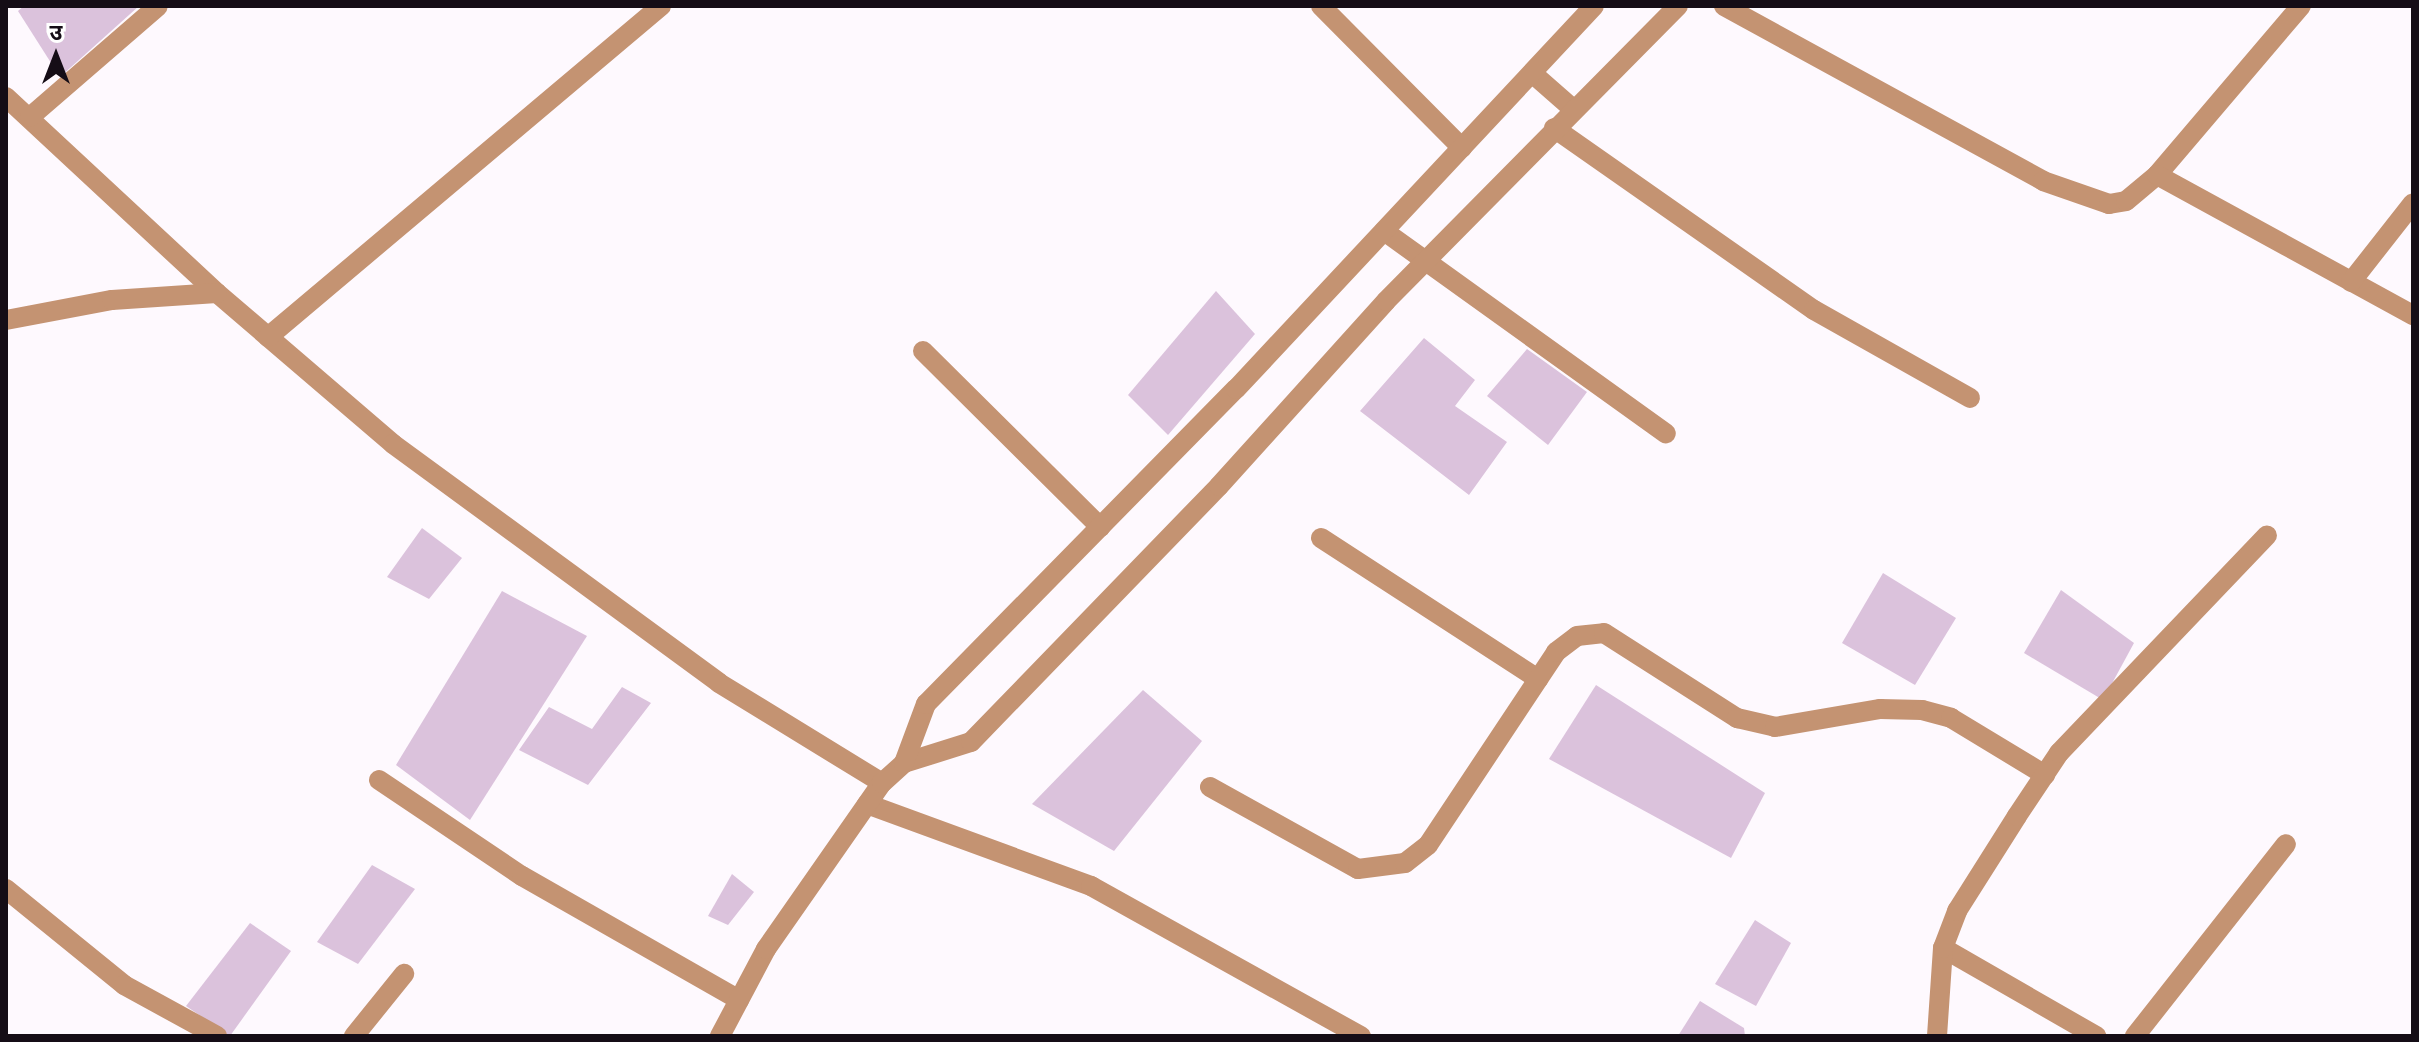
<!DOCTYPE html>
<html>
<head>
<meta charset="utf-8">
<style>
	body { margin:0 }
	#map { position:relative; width:2419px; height:1042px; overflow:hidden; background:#fef9fe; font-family:Jost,"Noto Sans Devanagari",sans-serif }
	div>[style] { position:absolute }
	.building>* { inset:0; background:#dbc2dc }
	.minor>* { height:20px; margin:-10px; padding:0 10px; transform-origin:10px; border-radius:10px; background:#c49372 }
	span { translate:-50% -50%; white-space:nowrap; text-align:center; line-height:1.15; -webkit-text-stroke:8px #fff; paint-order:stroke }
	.frame { position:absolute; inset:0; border:8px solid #150d16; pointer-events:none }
	.north { position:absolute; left:16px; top:16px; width:80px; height:80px; -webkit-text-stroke:6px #fff; paint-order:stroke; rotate:0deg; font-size:22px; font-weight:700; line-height:32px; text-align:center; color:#150d16 }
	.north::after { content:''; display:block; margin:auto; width:28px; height:36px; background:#150d16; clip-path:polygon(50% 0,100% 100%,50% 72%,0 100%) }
</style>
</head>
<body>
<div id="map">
	<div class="building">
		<i style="clip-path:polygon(24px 6px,139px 6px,60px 77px,18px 11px)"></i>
		<i style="clip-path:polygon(1216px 291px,1255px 334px,1168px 435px,1128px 395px)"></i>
		<i style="clip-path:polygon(1424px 338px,1475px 380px,1455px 406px,1507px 442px,1469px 495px,1360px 411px)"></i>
		<i style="clip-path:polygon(1527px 349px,1587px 392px,1548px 445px,1487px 396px)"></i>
		<i style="clip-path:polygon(422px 528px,462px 558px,429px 599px,387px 577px)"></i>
		<i style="clip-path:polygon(1883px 573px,1956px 618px,1915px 685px,1842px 643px)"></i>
		<i style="clip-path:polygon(2061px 590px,2134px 643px,2103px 700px,2024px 653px)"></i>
		<i style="clip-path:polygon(502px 591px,587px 636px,470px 820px,396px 765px)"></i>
		<i style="clip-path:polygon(1596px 685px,1765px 793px,1731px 858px,1549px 759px)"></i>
		<i style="clip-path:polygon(622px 687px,651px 703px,588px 785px,519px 750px,549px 707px,592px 729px)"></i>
		<i style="clip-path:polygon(1143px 690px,1202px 741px,1114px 851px,1032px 804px)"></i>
		<i style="clip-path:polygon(372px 865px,415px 889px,358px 964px,317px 942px)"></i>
		<i style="clip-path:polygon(732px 874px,754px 892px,728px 925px,708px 916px)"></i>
		<i style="clip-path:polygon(1755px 920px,1791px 943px,1756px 1006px,1715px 984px)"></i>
		<i style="clip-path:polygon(250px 923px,291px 951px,230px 1036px,186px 1006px)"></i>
		<i style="clip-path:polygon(1700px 1001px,1744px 1028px,1745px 1036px,1678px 1036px)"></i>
	</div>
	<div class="minor">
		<i style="left:1321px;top:6px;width:200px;rotate:45.2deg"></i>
		<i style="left:1724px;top:6px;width:364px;rotate:28.7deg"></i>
		<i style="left:2043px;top:181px;width:70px;rotate:19.2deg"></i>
		<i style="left:2109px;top:204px;width:17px;rotate:-10deg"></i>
		<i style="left:2126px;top:201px;width:40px;rotate:-40deg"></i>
		<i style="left:2157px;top:175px;width:222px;rotate:-49.6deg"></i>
		<i style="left:1532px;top:73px;width:55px;rotate:41.3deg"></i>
		<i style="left:6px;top:97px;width:288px;rotate:42.9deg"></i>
		<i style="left:217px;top:293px;width:232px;rotate:40.6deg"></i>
		<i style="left:393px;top:444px;width:404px;rotate:36.2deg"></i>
		<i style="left:719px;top:683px;width:191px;rotate:31.5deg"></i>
		<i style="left:30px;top:117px;width:169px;rotate:-40.9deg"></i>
		<i style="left:1554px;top:128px;width:317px;rotate:35deg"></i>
		<i style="left:1814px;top:310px;width:179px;rotate:29.4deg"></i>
		<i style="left:2157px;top:175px;width:292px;rotate:28.7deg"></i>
		<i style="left:1384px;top:231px;width:347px;rotate:35.7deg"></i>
		<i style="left:2351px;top:282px;width:100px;rotate:-51.9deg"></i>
		<i style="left:6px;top:320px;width:108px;rotate:-10.7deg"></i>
		<i style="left:112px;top:300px;width:105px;rotate:-3.8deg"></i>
		<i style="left:268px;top:337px;width:514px;rotate:-40.11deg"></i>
		<i style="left:923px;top:351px;width:250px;rotate:44.8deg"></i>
		<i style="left:1321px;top:538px;width:259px;rotate:33deg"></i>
		<i style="left:904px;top:763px;width:70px;rotate:-17.4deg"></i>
		<i style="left:971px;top:742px;width:356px;rotate:-45.9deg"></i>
		<i style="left:1219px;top:486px;width:249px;rotate:-47.9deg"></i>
		<i style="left:1386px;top:301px;width:415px;rotate:-45.3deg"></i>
		<i style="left:379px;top:780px;width:172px;rotate:33.9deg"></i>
		<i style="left:522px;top:876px;width:250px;rotate:29.7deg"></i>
		<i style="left:1210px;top:787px;width:169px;rotate:29deg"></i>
		<i style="left:1358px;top:869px;width:47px;rotate:-7.3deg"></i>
		<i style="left:1405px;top:863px;width:29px;rotate:-38deg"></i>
		<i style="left:1428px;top:845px;width:232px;rotate:-56.4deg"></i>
		<i style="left:1556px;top:652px;width:26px;rotate:-37deg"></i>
		<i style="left:1577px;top:636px;width:27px;rotate:-6deg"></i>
		<i style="left:1604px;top:633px;width:158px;rotate:32.6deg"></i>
		<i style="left:1737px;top:718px;width:39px;rotate:13deg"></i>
		<i style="left:1775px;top:727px;width:107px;rotate:-9.7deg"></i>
		<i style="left:1880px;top:709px;width:42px;rotate:1.4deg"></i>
		<i style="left:1922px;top:710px;width:30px;rotate:15deg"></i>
		<i style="left:1951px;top:718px;width:110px;rotate:31.2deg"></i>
		<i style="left:867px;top:804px;width:239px;rotate:20.1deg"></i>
		<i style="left:1091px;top:886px;width:309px;rotate:29.1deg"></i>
		<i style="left:6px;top:889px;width:152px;rotate:39.1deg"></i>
		<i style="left:124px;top:985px;width:106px;rotate:28.7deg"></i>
		<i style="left:1943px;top:948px;width:177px;rotate:29.9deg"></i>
		<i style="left:354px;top:1036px;width:80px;rotate:-51.1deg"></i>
		<i style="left:720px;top:1036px;width:98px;rotate:-62.1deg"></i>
		<i style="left:766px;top:949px;width:203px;rotate:-55.1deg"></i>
		<i style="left:882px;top:783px;width:30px;rotate:-42deg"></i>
		<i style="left:904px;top:763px;width:63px;rotate:-69.6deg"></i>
		<i style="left:926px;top:704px;width:442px;rotate:-45.5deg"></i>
		<i style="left:1236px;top:389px;width:524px;rotate:-46.93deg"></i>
		<i style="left:1937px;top:1036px;width:88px;rotate:-86.1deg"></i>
		<i style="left:1943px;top:948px;width:40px;rotate:-69deg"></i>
		<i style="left:1957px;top:911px;width:112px;rotate:-57.7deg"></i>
		<i style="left:2017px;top:816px;width:76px;rotate:-56.3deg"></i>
		<i style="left:2059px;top:753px;width:301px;rotate:-46.3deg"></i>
		<i style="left:2135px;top:1036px;width:244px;rotate:-51.8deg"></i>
	</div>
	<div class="frame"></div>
	<div class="north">उ</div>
</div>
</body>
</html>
